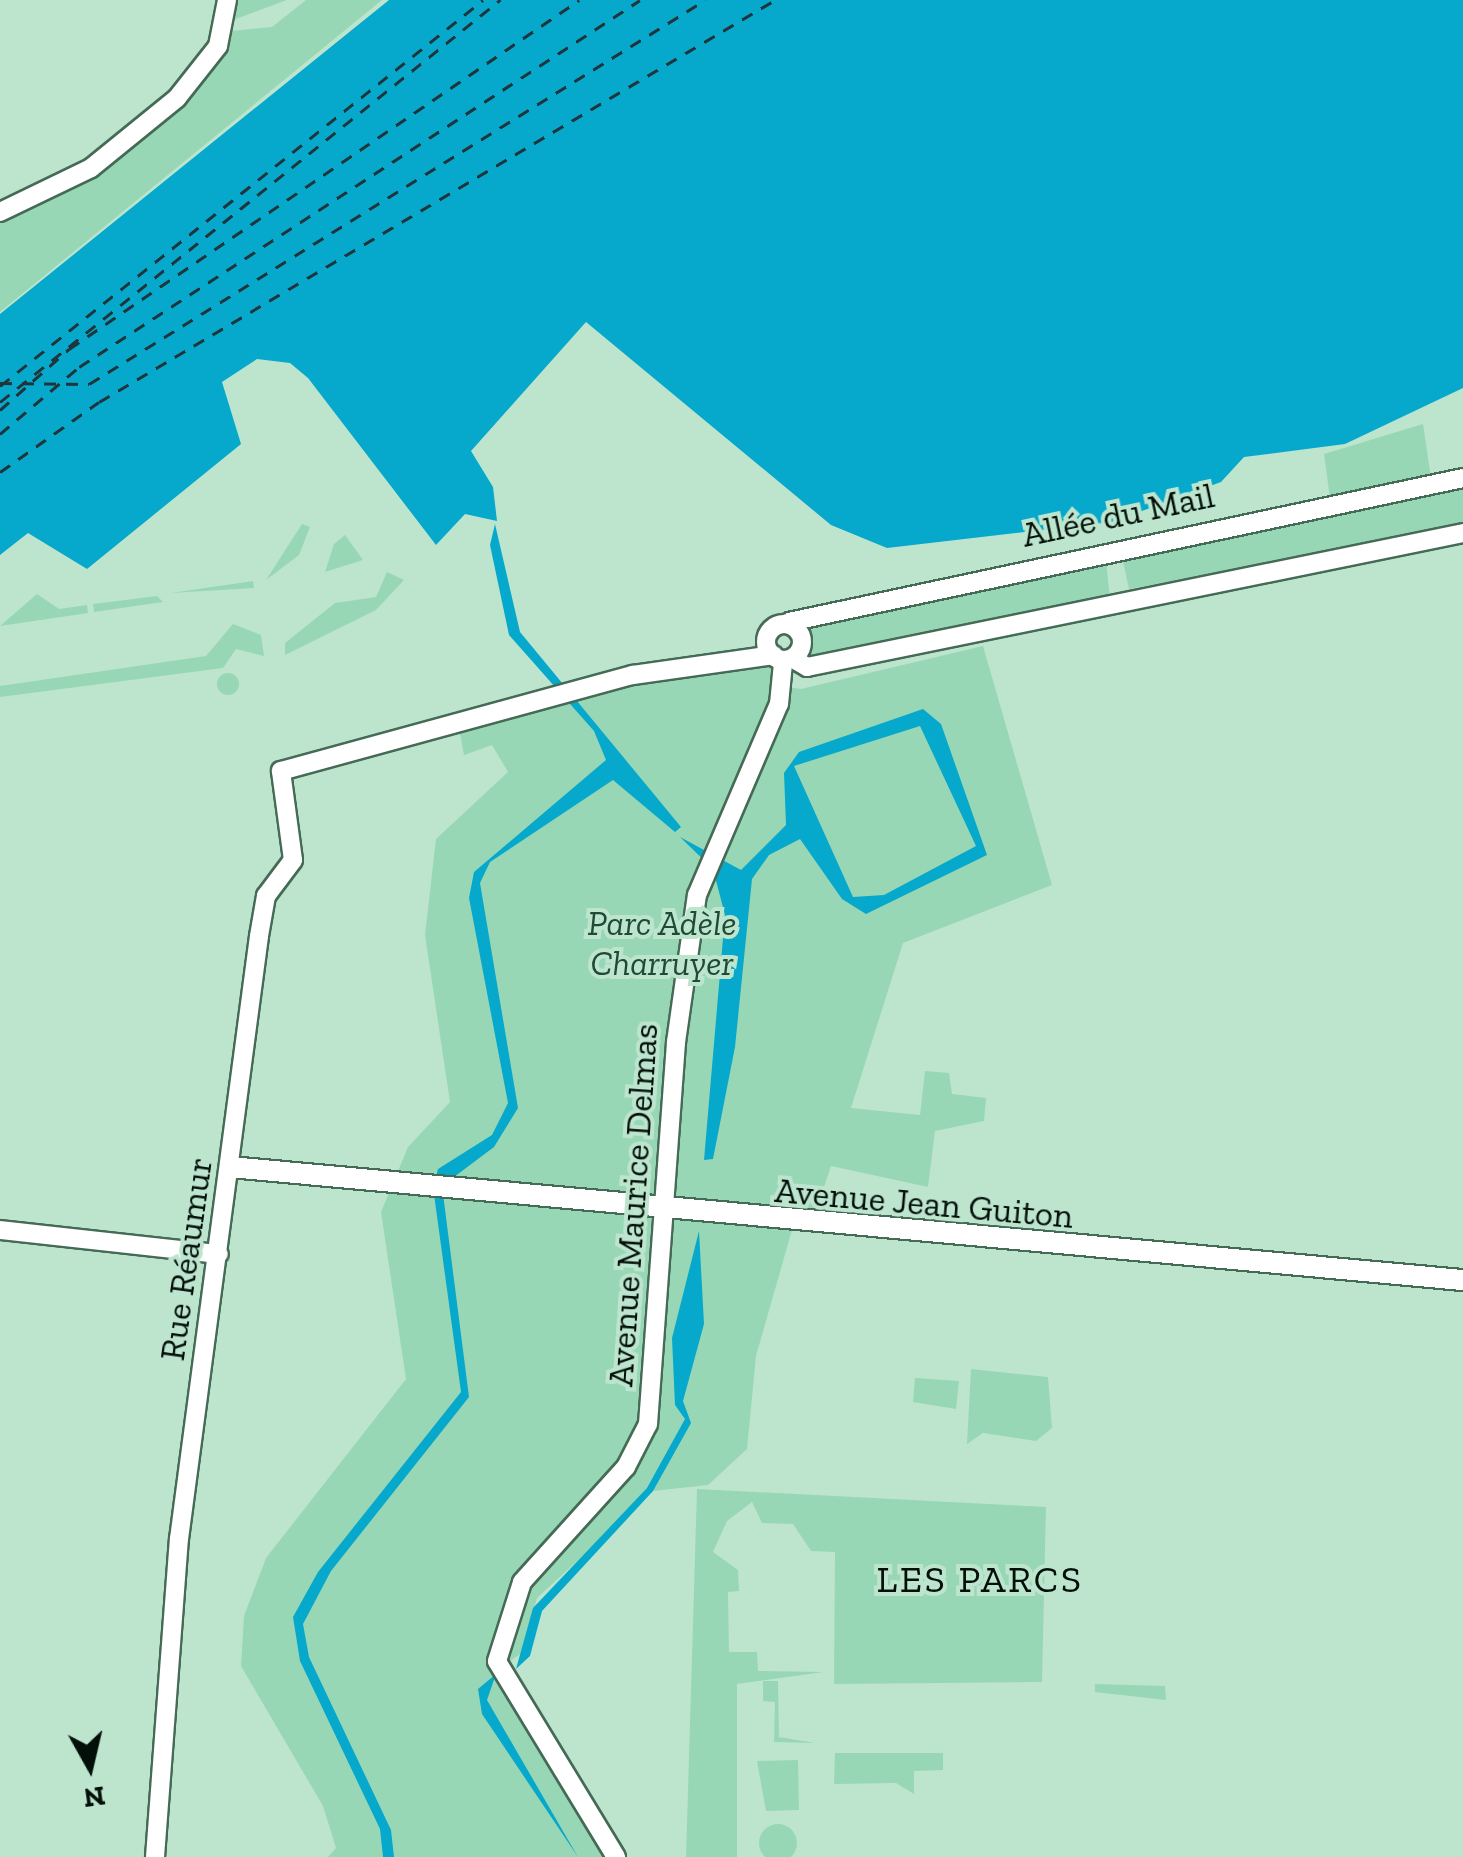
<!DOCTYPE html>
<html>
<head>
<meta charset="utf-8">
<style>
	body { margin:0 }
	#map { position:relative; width:1463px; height:1857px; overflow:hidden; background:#bde5ce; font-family:"Zilla Slab",serif }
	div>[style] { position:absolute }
	.green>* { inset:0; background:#98d7b5 }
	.round { border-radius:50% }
	.water>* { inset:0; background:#06a8cc }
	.ferry>* { height:2.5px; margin-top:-1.25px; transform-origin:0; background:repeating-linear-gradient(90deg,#1f353c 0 12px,transparent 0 22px) }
	.roads { filter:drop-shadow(2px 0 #456a56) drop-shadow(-2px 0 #456a56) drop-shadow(0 2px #456a56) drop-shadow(0 -2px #456a56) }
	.tertiary>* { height:18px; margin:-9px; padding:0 9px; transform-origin:9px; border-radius:9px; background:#fff }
	.tertiary>.ring { margin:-9px; padding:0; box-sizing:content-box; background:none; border:18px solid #fff; border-radius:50% }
	.secondary>* { height:20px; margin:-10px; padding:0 10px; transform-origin:10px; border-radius:10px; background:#fff }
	span { translate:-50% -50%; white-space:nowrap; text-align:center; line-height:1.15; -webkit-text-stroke:8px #bde5ce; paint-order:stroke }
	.street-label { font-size:35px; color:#031009 }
	.park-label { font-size:35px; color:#1f4b36; font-style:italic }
	.neighbourhood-label { font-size:38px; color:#031009; letter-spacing:2.5px }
	.north { position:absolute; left:40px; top:1717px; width:100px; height:100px; -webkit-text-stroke:8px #bde5ce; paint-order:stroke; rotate:172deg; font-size:28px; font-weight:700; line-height:40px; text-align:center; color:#031009 }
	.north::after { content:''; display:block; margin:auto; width:35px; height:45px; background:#031009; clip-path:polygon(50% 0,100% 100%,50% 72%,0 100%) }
</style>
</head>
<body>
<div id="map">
	<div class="green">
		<i style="clip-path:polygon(227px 0,287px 0,225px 23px)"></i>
		<i style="clip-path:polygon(306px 0,382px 0,0 312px,0 218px,85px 179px,185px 100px,231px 31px,272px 27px)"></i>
		<i style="clip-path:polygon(1423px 424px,1432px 485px,1331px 505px,1324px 454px)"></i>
		<i style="clip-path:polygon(1463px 481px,1463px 528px,1129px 589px,1122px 557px)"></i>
		<i style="clip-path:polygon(302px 524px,310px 527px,299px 555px,266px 580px)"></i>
		<i style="clip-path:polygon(345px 535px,363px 560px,325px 572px,334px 544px)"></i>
		<i style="clip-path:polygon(1106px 560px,1110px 600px,811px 660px,803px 617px)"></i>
		<i style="clip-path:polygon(387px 572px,404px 580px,376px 610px,285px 655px,285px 643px,335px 603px,376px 597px)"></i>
		<i style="clip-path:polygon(253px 581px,254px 588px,171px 593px)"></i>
		<i style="clip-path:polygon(37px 594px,59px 609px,87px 605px,88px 613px,0 626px)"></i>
		<i style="clip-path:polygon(157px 596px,163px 602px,94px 612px,93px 604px)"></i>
		<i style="clip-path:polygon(233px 624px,261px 635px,264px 656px,236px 649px,223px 668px,0 697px,0 686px,206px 656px)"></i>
		<i style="clip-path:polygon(983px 646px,1052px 885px,903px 943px,851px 1108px,920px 1115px,925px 1071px,949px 1073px,952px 1094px,986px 1098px,984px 1121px,935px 1131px,928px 1187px,831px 1166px,818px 1205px,792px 1230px,756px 1356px,747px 1449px,708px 1485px,653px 1491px,537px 1598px,522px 1653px,497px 1670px,605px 1857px,328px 1857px,336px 1848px,323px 1806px,241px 1666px,244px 1616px,266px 1558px,406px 1379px,381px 1212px,408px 1147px,450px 1102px,425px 935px,436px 839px,508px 772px,492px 745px,464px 755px,459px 728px,598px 688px,773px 663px,781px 686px,801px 689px)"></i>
		<i class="round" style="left:217px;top:673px;width:22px;height:22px"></i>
		<i style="clip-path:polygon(971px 1369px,1048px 1377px,1052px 1428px,1036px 1441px,983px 1433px,967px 1444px)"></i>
		<i style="clip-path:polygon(915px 1378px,959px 1381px,956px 1409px,913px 1402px)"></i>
		<i style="clip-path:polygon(697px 1489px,1046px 1507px,1042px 1682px,834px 1684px,835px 1552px,811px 1551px,793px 1524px,762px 1523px,752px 1502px,727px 1521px,713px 1552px,738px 1570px,739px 1591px,728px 1592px,729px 1652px,757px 1652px,758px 1671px,824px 1672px,737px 1684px,737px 1857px,686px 1857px)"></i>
		<i style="clip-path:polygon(763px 1681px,778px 1681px,779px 1737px,815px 1743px,774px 1742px,775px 1702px,763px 1701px)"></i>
		<i style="clip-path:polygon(1095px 1684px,1165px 1686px,1166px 1700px,1095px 1692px)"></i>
		<i style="clip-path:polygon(835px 1753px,943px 1753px,943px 1770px,914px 1771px,914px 1794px,896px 1783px,834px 1784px)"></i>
		<i style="clip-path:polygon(798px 1760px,799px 1810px,766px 1811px,757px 1761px)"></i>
		<i class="round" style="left:759px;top:1824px;width:38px;height:38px"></i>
	</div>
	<div class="water">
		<i style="clip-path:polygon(389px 0,1463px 0,1463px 388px,1345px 444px,1244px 457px,1221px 482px,1112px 522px,887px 548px,831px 525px,586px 322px,471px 451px,493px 487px,497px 521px,465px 514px,436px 545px,308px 378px,290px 363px,257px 359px,222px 382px,241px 444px,87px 569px,28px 533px,0 555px,0 314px)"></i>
		<i style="clip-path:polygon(495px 524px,520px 632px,681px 827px,675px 832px,613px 780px,490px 862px,480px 883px,518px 1108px,494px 1147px,442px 1186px,469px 1397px,331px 1571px,303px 1624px,309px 1657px,391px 1830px,394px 1857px,383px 1857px,380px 1829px,300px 1661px,293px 1617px,318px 1572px,461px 1392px,433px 1187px,438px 1169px,492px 1135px,508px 1103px,469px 898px,474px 872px,606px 760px,594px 731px,509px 635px,490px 545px)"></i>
		<i style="clip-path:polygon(evenodd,923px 709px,941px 724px,987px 855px,866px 914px,842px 899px,800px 839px,769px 855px,752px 879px,735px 1047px,713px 1159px,704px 1160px,725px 915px,713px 869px,680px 837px,741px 870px,786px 825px,784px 773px,799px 752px,923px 709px,920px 726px,976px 846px,884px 895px,853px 897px,794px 766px,920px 726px)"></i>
		<i style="clip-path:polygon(699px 1231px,704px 1324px,683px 1401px,691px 1423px,653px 1491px,542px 1611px,530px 1656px,516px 1669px,533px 1608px,647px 1488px,685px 1419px,675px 1405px,672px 1338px)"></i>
		<i style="clip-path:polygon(496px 1674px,487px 1700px,578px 1857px,482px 1714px,478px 1689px)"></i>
	</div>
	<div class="ferry">
		<i style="left:0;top:383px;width:89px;rotate:0.6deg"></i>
		<i style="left:89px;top:384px;width:726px;rotate:-31.94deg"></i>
		<i style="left:0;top:386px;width:618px;rotate:-38.63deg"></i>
		<i style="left:0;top:402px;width:642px;rotate:-38.8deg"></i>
		<i style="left:0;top:410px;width:92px;rotate:-41.5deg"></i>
		<i style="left:69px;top:349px;width:618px;rotate:-34.38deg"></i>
		<i style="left:0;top:434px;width:104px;rotate:-40.3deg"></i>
		<i style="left:79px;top:367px;width:670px;rotate:-33.19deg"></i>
		<i style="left:0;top:472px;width:121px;rotate:-35.3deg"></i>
		<i style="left:99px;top:402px;width:786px;rotate:-30.74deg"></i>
	</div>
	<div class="roads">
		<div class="tertiary">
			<i style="left:0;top:212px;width:101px;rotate:-25.8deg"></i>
			<i style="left:91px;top:168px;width:111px;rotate:-39.1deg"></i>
			<i style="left:177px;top:98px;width:66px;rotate:-51.7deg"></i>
			<i style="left:218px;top:46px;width:47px;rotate:-78.9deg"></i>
			<i style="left:789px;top:622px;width:689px;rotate:-12.06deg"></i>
			<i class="ring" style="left:766px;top:624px;width:18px;height:18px"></i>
			<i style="left:795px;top:660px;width:14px;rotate:30deg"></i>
			<i style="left:807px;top:667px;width:670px;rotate:-11.54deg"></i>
			<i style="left:0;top:1230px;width:220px;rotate:6.3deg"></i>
			<i style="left:155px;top:1857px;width:319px;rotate:-85.7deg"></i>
			<i style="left:179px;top:1539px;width:608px;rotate:-82.44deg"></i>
			<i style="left:259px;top:936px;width:41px;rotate:-80.1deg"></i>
			<i style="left:266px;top:896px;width:45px;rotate:-53.1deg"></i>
			<i style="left:293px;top:860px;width:90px;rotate:-97.7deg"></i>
			<i style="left:281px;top:771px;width:365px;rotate:-15.3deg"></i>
			<i style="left:633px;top:675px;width:142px;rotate:-8.1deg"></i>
			<i style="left:616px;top:1857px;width:229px;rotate:-121.3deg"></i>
			<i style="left:497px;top:1661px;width:83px;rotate:-72.4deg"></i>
			<i style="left:522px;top:1582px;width:155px;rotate:-47.9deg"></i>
			<i style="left:626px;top:1467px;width:48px;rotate:-62.9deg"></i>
			<i style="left:648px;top:1424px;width:383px;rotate:-85.8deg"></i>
			<i style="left:676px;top:1042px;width:148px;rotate:-81.9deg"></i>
			<i style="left:697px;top:895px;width:208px;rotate:-66.8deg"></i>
			<i style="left:779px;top:704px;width:41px;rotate:-84.4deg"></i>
		</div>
		<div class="secondary">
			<i style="left:230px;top:1167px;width:1238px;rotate:5.24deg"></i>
		</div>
	</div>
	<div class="street-label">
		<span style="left:1118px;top:515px;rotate:-12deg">Allée du Mail</span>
		<span style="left:924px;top:1203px;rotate:5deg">Avenue Jean Guiton</span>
		<span style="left:633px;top:1205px;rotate:-86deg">Avenue Maurice Delmas</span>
		<span style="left:186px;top:1259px;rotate:-82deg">Rue Réaumur</span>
	</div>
	<div class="park-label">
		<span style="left:662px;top:943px">Parc Adèle<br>Charruyer</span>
	</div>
	<div class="neighbourhood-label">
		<span style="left:980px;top:1580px">LES PARCS</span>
	</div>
	<div class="north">N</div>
</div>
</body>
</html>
